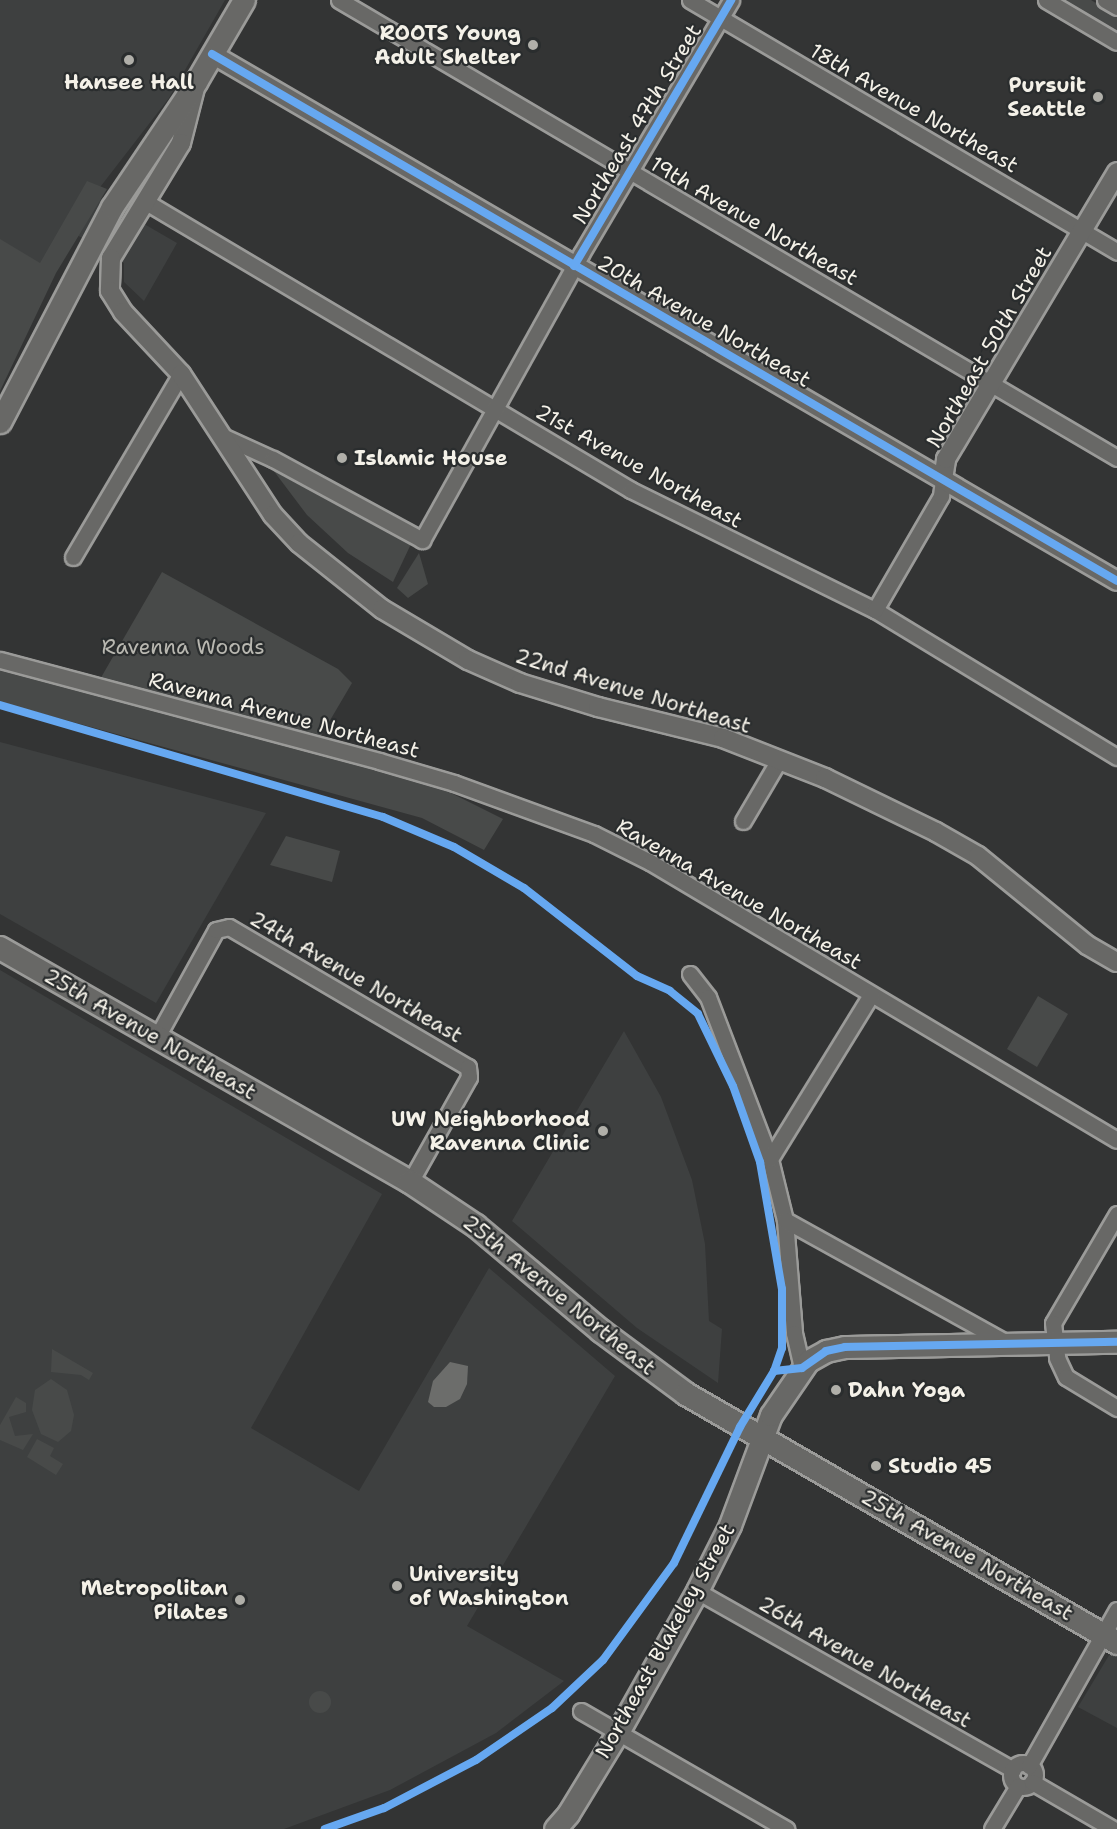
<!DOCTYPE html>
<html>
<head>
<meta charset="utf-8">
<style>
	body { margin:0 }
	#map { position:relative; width:1117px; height:1829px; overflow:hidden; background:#333434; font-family:"Shantell Sans",sans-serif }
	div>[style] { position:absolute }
	.built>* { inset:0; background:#3e4040 }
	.green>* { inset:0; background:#484a49 }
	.round { border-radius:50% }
	.water>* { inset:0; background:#6c6d6b }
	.roads { filter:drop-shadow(2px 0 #9b9b99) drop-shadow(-2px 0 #9b9b99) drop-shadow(0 2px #9b9b99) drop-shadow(0 -2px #9b9b99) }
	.minor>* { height:15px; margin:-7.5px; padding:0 7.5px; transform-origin:7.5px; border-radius:7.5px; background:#686866 }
	.minor>.ring { margin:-7.5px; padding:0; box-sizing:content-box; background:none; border:15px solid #686866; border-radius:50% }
	.tertiary>* { height:18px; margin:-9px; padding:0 9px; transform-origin:9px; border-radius:9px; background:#686866 }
	.secondary>* { height:21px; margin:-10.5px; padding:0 10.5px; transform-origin:10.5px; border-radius:10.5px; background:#686866 }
	.primary>* { height:22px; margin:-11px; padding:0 11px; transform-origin:11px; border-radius:11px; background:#686866 }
	.cycleway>* { height:8px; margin:-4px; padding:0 4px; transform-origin:4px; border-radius:4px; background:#66a8f1 }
	.dots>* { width:16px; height:16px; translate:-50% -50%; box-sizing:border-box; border:3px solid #2a2d2e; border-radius:50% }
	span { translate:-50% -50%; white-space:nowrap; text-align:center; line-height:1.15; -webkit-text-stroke:4.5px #2a2d2e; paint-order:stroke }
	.poi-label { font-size:21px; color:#f4f1e8; font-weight:700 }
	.right { translate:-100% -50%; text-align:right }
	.left { translate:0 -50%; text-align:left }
	.street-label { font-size:21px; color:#f4f1e8 }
	.park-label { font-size:21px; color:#b9b8b1 }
</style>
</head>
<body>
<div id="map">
	<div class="built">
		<i style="clip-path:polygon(0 0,225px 0,169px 98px,94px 195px,177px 243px,144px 301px,124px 282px,124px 263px,72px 232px,0 381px)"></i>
		<i style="clip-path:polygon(0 742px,266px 813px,156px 1003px,0 914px)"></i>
		<i style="clip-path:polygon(0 970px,382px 1194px,251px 1428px,359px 1491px,489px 1268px,615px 1376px,467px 1626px,564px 1681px,496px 1733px,390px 1790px,284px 1829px,0 1829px)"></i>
		<i style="clip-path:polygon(624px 1031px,661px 1097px,692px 1180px,705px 1244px,709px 1321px,722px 1329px,718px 1383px,637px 1328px,512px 1221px)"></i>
		<i style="clip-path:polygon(1117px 1642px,1117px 1728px,1078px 1707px)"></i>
	</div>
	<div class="green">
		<i style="clip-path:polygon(1056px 0,1091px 0,1117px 16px,1117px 36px)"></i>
		<i style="clip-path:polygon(87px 181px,107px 189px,56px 273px,0 391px,0 239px,40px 263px)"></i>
		<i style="clip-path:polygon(270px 466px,411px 544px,393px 582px,348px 553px,307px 515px)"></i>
		<i style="clip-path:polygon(419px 553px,428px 584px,408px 598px,397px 588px)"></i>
		<i style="clip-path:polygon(162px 572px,338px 669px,352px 683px,319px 739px,99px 681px)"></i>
		<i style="clip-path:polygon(0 670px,190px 716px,437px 786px,503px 819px,484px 850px,422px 818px,0 702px)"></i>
		<i style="clip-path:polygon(286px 836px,340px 851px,332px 882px,270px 865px)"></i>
		<i style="clip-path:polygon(1038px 996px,1068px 1014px,1037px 1067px,1007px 1049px)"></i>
		<i style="clip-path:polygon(52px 1349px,93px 1373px,89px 1380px,81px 1375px,51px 1372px)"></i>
		<i style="clip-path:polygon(51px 1379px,67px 1390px,74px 1415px,71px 1431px,58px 1442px,41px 1434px,32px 1410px,35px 1390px)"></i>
		<i style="clip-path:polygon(16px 1397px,26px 1403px,26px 1412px,9px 1417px,15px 1436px,33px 1434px,23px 1450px,0 1440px,0 1425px)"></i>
		<i style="clip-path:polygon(37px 1439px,54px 1448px,50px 1456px,63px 1464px,56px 1475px,27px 1457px)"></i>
		<i class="round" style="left:309px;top:1691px;width:22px;height:22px"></i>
	</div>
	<div class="water">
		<i style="clip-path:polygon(450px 1362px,468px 1366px,467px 1384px,460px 1399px,446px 1407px,434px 1407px,428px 1402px,433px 1381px)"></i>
	</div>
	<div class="roads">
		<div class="minor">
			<i style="left:339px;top:0;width:903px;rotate:30.48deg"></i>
			<i style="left:690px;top:0;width:496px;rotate:30.5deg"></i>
			<i style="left:1046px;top:0;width:82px;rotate:30.6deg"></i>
			<i style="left:1105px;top:0;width:14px;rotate:30deg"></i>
			<i style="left:146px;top:202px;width:564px;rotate:30.7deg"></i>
			<i style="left:631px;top:490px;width:272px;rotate:26.2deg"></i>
			<i style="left:875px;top:610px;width:283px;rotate:31.3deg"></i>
			<i style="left:220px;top:435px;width:58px;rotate:24.4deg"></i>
			<i style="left:273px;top:459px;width:170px;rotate:28.5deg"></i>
			<i style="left:422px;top:540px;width:327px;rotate:-60.9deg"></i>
			<i style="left:581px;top:254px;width:295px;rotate:-59.4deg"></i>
			<i style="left:73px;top:557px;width:212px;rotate:-59.5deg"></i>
			<i style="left:875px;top:610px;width:132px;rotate:-59.9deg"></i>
			<i style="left:941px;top:496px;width:17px;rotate:-83deg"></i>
			<i style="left:0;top:660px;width:392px;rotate:14.9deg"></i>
			<i style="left:379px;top:761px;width:78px;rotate:16.3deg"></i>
			<i style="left:454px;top:783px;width:149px;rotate:20deg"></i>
			<i style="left:594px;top:834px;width:63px;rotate:26.6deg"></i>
			<i style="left:650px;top:862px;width:543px;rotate:30.76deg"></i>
			<i style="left:743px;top:821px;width:71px;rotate:-59.5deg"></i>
			<i style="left:690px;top:974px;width:29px;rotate:52deg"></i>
			<i style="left:708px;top:997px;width:173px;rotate:69.1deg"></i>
			<i style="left:770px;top:1159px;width:63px;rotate:76.2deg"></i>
			<i style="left:785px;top:1220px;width:113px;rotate:85.4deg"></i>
			<i style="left:794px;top:1333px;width:36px;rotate:77deg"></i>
			<i style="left:157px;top:1037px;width:122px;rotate:-61.1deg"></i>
			<i style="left:216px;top:930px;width:13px;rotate:-13deg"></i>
			<i style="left:229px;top:927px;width:277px;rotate:30.4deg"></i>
			<i style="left:468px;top:1067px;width:10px;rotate:84deg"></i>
			<i style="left:469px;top:1077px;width:120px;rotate:119.3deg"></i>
			<i style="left:770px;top:1159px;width:193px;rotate:-58.4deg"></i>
			<i style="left:1117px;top:1214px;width:126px;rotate:120.4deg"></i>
			<i style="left:1053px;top:1323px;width:35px;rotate:83deg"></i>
			<i style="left:1057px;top:1358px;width:21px;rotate:65deg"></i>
			<i style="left:1066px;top:1377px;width:60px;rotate:31.3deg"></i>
			<i style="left:785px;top:1220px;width:254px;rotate:29deg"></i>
			<i style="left:697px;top:1591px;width:363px;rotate:29.5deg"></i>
			<i style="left:581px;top:1711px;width:237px;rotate:29.9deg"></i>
			<i class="ring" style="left:1011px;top:1763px;width:9px;height:9px"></i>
			<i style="left:1029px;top:1766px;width:179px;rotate:-60.6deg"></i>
			<i style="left:1032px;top:1782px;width:94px;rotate:30.1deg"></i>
			<i style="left:992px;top:1829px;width:50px;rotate:-58.8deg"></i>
		</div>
		<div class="tertiary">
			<i style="left:212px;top:54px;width:1047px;rotate:30.21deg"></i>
			<i style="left:195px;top:88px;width:57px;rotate:104.3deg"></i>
			<i style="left:181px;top:143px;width:135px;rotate:121.3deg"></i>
			<i style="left:111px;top:258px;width:33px;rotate:92deg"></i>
			<i style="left:110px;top:291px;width:25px;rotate:58deg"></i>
			<i style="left:123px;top:312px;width:85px;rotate:46.9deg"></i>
			<i style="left:181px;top:374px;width:168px;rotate:56.9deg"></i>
			<i style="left:273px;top:515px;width:38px;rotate:47deg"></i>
			<i style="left:299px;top:543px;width:106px;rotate:38.5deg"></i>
			<i style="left:382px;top:609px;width:100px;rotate:30.7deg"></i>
			<i style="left:468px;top:660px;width:57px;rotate:23.9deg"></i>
			<i style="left:520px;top:683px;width:82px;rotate:17.1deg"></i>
			<i style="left:598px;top:707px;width:129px;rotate:13.9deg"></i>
			<i style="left:723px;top:738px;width:110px;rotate:21.4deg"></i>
			<i style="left:825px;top:778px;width:123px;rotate:25.9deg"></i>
			<i style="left:936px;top:832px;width:48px;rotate:29.7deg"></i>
			<i style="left:978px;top:856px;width:141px;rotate:39.2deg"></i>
			<i style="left:1087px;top:945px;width:34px;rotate:30deg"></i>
			<i style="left:943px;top:479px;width:20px;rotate:-81deg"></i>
			<i style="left:946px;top:459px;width:334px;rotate:-59.2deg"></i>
		</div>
		<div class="secondary">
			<i style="left:0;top:422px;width:242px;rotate:-62.5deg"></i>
			<i style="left:112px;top:207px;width:151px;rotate:-56.1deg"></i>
			<i style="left:196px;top:82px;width:95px;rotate:-59.7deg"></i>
			<i style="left:555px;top:1829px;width:20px;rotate:-49deg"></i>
			<i style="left:568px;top:1814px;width:96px;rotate:-58.6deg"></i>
			<i style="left:618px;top:1732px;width:162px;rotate:-60.7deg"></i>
			<i style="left:697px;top:1591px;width:74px;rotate:-63.4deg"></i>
			<i style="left:730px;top:1525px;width:117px;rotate:-69.6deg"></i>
			<i style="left:771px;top:1415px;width:65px;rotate:-55.6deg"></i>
			<i style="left:808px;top:1361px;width:21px;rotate:-29deg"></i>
			<i style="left:826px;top:1351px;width:19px;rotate:-12deg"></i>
			<i style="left:845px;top:1347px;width:272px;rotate:-1.1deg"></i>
		</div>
		<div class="primary">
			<i style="left:0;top:948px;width:472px;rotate:29.7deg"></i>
			<i style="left:410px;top:1182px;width:79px;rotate:33.7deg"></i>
			<i style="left:476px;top:1226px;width:163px;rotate:40deg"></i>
			<i style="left:601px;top:1331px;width:106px;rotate:36.5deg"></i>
			<i style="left:686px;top:1394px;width:498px;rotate:30deg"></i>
		</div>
	</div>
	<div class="cycleway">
		<i style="left:212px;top:54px;width:1047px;rotate:30.21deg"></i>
		<i style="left:574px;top:266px;width:309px;rotate:-59.4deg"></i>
		<i style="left:0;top:705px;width:399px;rotate:16.3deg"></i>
		<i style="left:383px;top:817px;width:77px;rotate:22.9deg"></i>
		<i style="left:454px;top:847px;width:81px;rotate:30.4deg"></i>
		<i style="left:524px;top:888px;width:143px;rotate:37.9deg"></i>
		<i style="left:637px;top:976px;width:36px;rotate:24deg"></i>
		<i style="left:670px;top:991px;width:36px;rotate:39deg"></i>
		<i style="left:698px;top:1014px;width:80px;rotate:64.1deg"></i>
		<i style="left:733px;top:1086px;width:81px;rotate:70.4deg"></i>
		<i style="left:760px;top:1162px;width:129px;rotate:80.2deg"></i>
		<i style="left:782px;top:1289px;width:59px;rotate:90deg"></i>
		<i style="left:782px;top:1348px;width:24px;rotate:109deg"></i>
		<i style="left:774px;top:1371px;width:66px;rotate:121.3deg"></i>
		<i style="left:740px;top:1427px;width:151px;rotate:115.9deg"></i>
		<i style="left:674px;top:1563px;width:120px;rotate:126.2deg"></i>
		<i style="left:603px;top:1660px;width:70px;rotate:136.7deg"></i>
		<i style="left:552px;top:1708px;width:92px;rotate:145.6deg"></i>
		<i style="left:476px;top:1760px;width:104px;rotate:152.4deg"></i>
		<i style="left:384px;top:1808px;width:63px;rotate:160.4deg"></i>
		<i style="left:774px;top:1371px;width:28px;rotate:-6deg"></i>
		<i style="left:802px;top:1368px;width:29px;rotate:-35deg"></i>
		<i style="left:826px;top:1351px;width:19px;rotate:-12deg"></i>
		<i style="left:845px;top:1347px;width:272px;rotate:-1.1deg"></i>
	</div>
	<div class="dots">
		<i style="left:533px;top:45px;background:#b0afa9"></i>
		<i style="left:129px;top:60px;background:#b0afa9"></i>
		<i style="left:1098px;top:97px;background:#b0afa9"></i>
		<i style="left:342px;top:458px;background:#b0afa9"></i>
		<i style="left:603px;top:1131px;background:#b0afa9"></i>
		<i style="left:836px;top:1390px;background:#b0afa9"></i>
		<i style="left:876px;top:1466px;background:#b0afa9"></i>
		<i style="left:397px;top:1586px;background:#b0afa9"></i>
		<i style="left:240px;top:1600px;background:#b0afa9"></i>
	</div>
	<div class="poi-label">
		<span class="right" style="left:521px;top:45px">ROOTS Young<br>Adult Shelter</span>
		<span style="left:129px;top:82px">Hansee Hall</span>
		<span class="right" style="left:1086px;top:97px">Pursuit<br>Seattle</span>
		<span class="left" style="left:354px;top:458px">Islamic House</span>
		<span class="right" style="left:590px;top:1131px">UW Neighborhood<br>Ravenna Clinic</span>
		<span class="left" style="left:848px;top:1390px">Dahn Yoga</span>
		<span class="left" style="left:888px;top:1466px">Studio 45</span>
		<span class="left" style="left:409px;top:1586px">University<br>of Washington</span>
		<span class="right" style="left:228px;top:1600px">Metropolitan<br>Pilates</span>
	</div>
	<div class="street-label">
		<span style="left:914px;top:108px;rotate:30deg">18th Avenue Northeast</span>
		<span style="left:637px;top:124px;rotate:-59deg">Northeast 47th Street</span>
		<span style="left:754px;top:221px;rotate:30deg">19th Avenue Northeast</span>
		<span style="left:704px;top:321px;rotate:30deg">20th Avenue Northeast</span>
		<span style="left:989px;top:347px;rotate:-60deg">Northeast 50th Street</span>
		<span style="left:639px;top:466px;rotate:29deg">21st Avenue Northeast</span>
		<span style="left:633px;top:691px;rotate:17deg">22nd Avenue Northeast</span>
		<span style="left:284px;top:715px;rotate:15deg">Ravenna Avenue Northeast</span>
		<span style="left:739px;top:894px;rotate:30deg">Ravenna Avenue Northeast</span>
		<span style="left:356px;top:977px;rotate:30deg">24th Avenue Northeast</span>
		<span style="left:150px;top:1034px;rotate:30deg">25th Avenue Northeast</span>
		<span style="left:559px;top:1295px;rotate:39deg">25th Avenue Northeast</span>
		<span style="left:967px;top:1555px;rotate:30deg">25th Avenue Northeast</span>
		<span style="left:665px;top:1641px;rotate:-61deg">Northeast Blakeley Street</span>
		<span style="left:865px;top:1662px;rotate:30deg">26th Avenue Northeast</span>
	</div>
	<div class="park-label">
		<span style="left:183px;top:647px">Ravenna Woods</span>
	</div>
</div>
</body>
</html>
